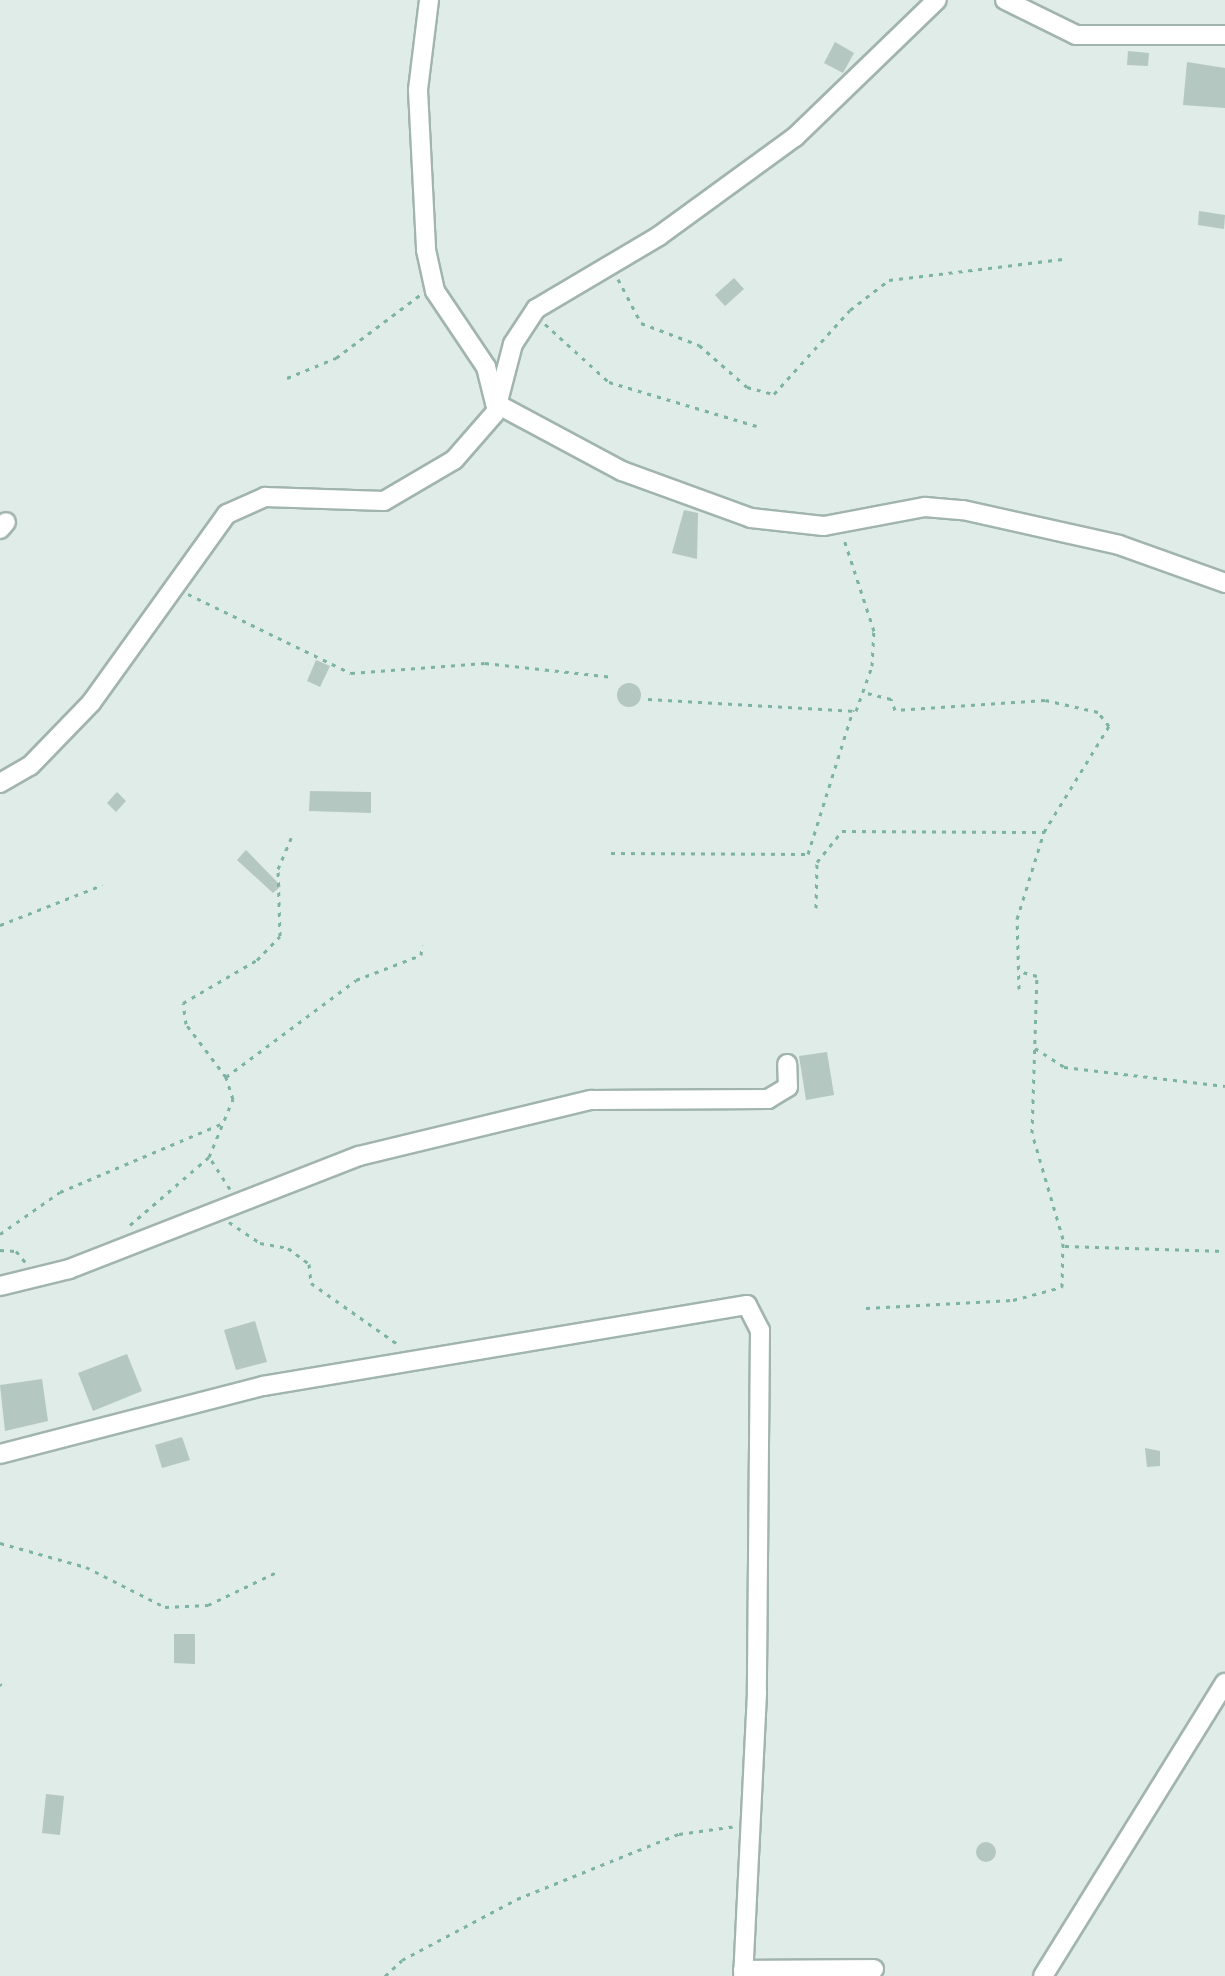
<!DOCTYPE html>
<html>
<head>
<meta charset="utf-8">
<style>
	body { margin:0 }
	#map { position:relative; width:1225px; height:1976px; overflow:hidden; background:#dfece7; font-family:Inter,sans-serif }
	div>[style] { position:absolute }
	.building>* { inset:0; background:#b4c7c0 }
	.round { border-radius:50% }
	.path>* { height:3px; margin-top:-1.5px; transform-origin:0; background:repeating-linear-gradient(90deg,#7cb3a4 0 4px,transparent 0 10px) }
	.roads { filter:drop-shadow(2px 0 #a1b4ae) drop-shadow(-2px 0 #a1b4ae) drop-shadow(0 2px #a1b4ae) drop-shadow(0 -2px #a1b4ae) }
	.minor>* { height:18px; margin:-9px; padding:0 9px; transform-origin:9px; border-radius:9px; background:#fff }
	span { translate:-50% -50%; white-space:nowrap; text-align:center; line-height:1.15; -webkit-text-stroke:8px #f0f8f4; paint-order:stroke }
</style>
</head>
<body>
<div id="map">
	<div class="building">
		<i style="clip-path:polygon(835px 42px,854px 53px,843px 73px,824px 63px)"></i>
		<i style="clip-path:polygon(1128px 51px,1149px 53px,1148px 66px,1127px 65px)"></i>
		<i style="clip-path:polygon(1187px 62px,1225px 68px,1225px 108px,1183px 105px)"></i>
		<i style="clip-path:polygon(1199px 211px,1225px 215px,1224px 229px,1198px 225px)"></i>
		<i style="clip-path:polygon(734px 278px,744px 289px,725px 306px,715px 295px)"></i>
		<i style="clip-path:polygon(684px 510px,698px 513px,697px 559px,672px 553px)"></i>
		<i style="clip-path:polygon(316px 660px,330px 666px,320px 687px,307px 681px)"></i>
		<i class="round" style="left:617px;top:683px;width:24px;height:24px"></i>
		<i style="clip-path:polygon(310px 791px,371px 792px,371px 813px,309px 811px)"></i>
		<i style="clip-path:polygon(117px 792px,126px 801px,116px 812px,107px 803px)"></i>
		<i style="clip-path:polygon(246px 850px,281px 886px,273px 893px,237px 860px)"></i>
		<i style="clip-path:polygon(827px 1052px,834px 1095px,806px 1100px,799px 1056px)"></i>
		<i style="clip-path:polygon(255px 1321px,267px 1362px,236px 1370px,224px 1330px)"></i>
		<i style="clip-path:polygon(127px 1354px,142px 1391px,93px 1411px,78px 1373px)"></i>
		<i style="clip-path:polygon(42px 1379px,48px 1421px,5px 1431px,0 1385px)"></i>
		<i style="clip-path:polygon(182px 1437px,190px 1460px,162px 1468px,155px 1445px)"></i>
		<i style="clip-path:polygon(1145px 1448px,1160px 1451px,1160px 1466px,1147px 1467px)"></i>
		<i style="clip-path:polygon(174px 1634px,195px 1634px,195px 1664px,174px 1663px)"></i>
		<i style="clip-path:polygon(46px 1794px,64px 1796px,60px 1835px,42px 1833px)"></i>
		<i class="round" style="left:976px;top:1842px;width:20px;height:20px"></i>
	</div>
	<div class="path">
		<i style="left:618px;top:279px;width:50px;rotate:62.4deg"></i>
		<i style="left:641px;top:323px;width:62px;rotate:20.8deg"></i>
		<i style="left:699px;top:345px;width:64px;rotate:41.2deg"></i>
		<i style="left:747px;top:387px;width:28px;rotate:15deg"></i>
		<i style="left:774px;top:394px;width:113px;rotate:-47.9deg"></i>
		<i style="left:850px;top:310px;width:49px;rotate:-37.6deg"></i>
		<i style="left:889px;top:280px;width:175px;rotate:-6.9deg"></i>
		<i style="left:545px;top:324px;width:86px;rotate:42.2deg"></i>
		<i style="left:609px;top:382px;width:154px;rotate:16.6deg"></i>
		<i style="left:287px;top:378px;width:53px;rotate:-22.2deg"></i>
		<i style="left:336px;top:358px;width:105px;rotate:-36.9deg"></i>
		<i style="left:188px;top:594px;width:181px;rotate:25.9deg"></i>
		<i style="left:351px;top:673px;width:134px;rotate:-4.3deg"></i>
		<i style="left:485px;top:663px;width:129px;rotate:6.2deg"></i>
		<i style="left:648px;top:699px;width:208px;rotate:3.3deg"></i>
		<i style="left:856px;top:711px;width:48px;rotate:-70.4deg"></i>
		<i style="left:872px;top:666px;width:35px;rotate:-87deg"></i>
		<i style="left:874px;top:631px;width:97px;rotate:-108.1deg"></i>
		<i style="left:611px;top:853px;width:197px;rotate:0.3deg"></i>
		<i style="left:808px;top:854px;width:151px;rotate:-72.6deg"></i>
		<i style="left:816px;top:908px;width:46px;rotate:-88.8deg"></i>
		<i style="left:817px;top:862px;width:40px;rotate:-51deg"></i>
		<i style="left:842px;top:831px;width:202px;rotate:0.3deg"></i>
		<i style="left:1044px;top:832px;width:124px;rotate:-58.5deg"></i>
		<i style="left:1109px;top:726px;width:18px;rotate:-128deg"></i>
		<i style="left:1098px;top:712px;width:54px;rotate:-167.2deg"></i>
		<i style="left:1045px;top:700px;width:150px;rotate:176.2deg"></i>
		<i style="left:895px;top:710px;width:12px;rotate:-110deg"></i>
		<i style="left:891px;top:699px;width:29px;rotate:-166deg"></i>
		<i style="left:0;top:925px;width:110px;rotate:-21.4deg"></i>
		<i style="left:1019px;top:989px;width:70px;rotate:-91.6deg"></i>
		<i style="left:1017px;top:919px;width:91px;rotate:-72.8deg"></i>
		<i style="left:1035px;top:1048px;width:35px;rotate:33deg"></i>
		<i style="left:1064px;top:1067px;width:162px;rotate:6.7deg"></i>
		<i style="left:226px;top:1077px;width:66px;rotate:-127deg"></i>
		<i style="left:186px;top:1024px;width:21px;rotate:-98deg"></i>
		<i style="left:183px;top:1003px;width:86px;rotate:-30.2deg"></i>
		<i style="left:257px;top:960px;width:33px;rotate:-46deg"></i>
		<i style="left:280px;top:936px;width:67px;rotate:-91.7deg"></i>
		<i style="left:278px;top:869px;width:34px;rotate:-67deg"></i>
		<i style="left:230px;top:1189px;width:38px;rotate:-123deg"></i>
		<i style="left:209px;top:1157px;width:63px;rotate:-67.5deg"></i>
		<i style="left:233px;top:1099px;width:23px;rotate:-108deg"></i>
		<i style="left:226px;top:1077px;width:162px;rotate:-36.7deg"></i>
		<i style="left:356px;top:980px;width:70px;rotate:-21deg"></i>
		<i style="left:421px;top:955px;width:10px;rotate:-84deg"></i>
		<i style="left:229px;top:1222px;width:37px;rotate:34deg"></i>
		<i style="left:260px;top:1243px;width:28px;rotate:10deg"></i>
		<i style="left:288px;top:1248px;width:26px;rotate:37deg"></i>
		<i style="left:309px;top:1264px;width:19px;rotate:84deg"></i>
		<i style="left:311px;top:1283px;width:108px;rotate:35.2deg"></i>
		<i style="left:130px;top:1225px;width:104px;rotate:-40.7deg"></i>
		<i style="left:0;top:1234px;width:73px;rotate:-35deg"></i>
		<i style="left:60px;top:1192px;width:177px;rotate:-22.9deg"></i>
		<i style="left:1065px;top:1246px;width:160px;rotate:1.8deg"></i>
		<i style="left:0;top:1250px;width:16px;rotate:4deg"></i>
		<i style="left:16px;top:1251px;width:17px;rotate:50deg"></i>
		<i style="left:866px;top:1308px;width:147px;rotate:-3.1deg"></i>
		<i style="left:1013px;top:1300px;width:51px;rotate:-14.9deg"></i>
		<i style="left:1062px;top:1287px;width:48px;rotate:-88.8deg"></i>
		<i style="left:1063px;top:1239px;width:110px;rotate:-106.3deg"></i>
		<i style="left:1032px;top:1133px;width:157px;rotate:-88.2deg"></i>
		<i style="left:1037px;top:976px;width:20px;rotate:-165deg"></i>
		<i style="left:0;top:1543px;width:89px;rotate:15.6deg"></i>
		<i style="left:86px;top:1567px;width:89px;rotate:26.9deg"></i>
		<i style="left:165px;top:1607px;width:43px;rotate:-2.7deg"></i>
		<i style="left:208px;top:1605px;width:76px;rotate:-25.6deg"></i>
		<i style="left:0;top:1684px;width:2px;rotate:27deg"></i>
		<i style="left:385px;top:1976px;width:23px;rotate:-43deg"></i>
		<i style="left:402px;top:1960px;width:130px;rotate:-27.9deg"></i>
		<i style="left:517px;top:1899px;width:175px;rotate:-21.9deg"></i>
		<i style="left:679px;top:1834px;width:58px;rotate:-8deg"></i>
	</div>
	<div class="roads">
		<div class="minor">
			<i style="left:429px;top:0;width:91px;rotate:97deg"></i>
			<i style="left:418px;top:90px;width:160px;rotate:87.1deg"></i>
			<i style="left:426px;top:250px;width:42px;rotate:77.6deg"></i>
			<i style="left:435px;top:291px;width:92px;rotate:56.1deg"></i>
			<i style="left:486px;top:367px;width:37px;rotate:76deg"></i>
			<i style="left:495px;top:403px;width:144px;rotate:28.2deg"></i>
			<i style="left:622px;top:471px;width:137px;rotate:20deg"></i>
			<i style="left:751px;top:518px;width:73px;rotate:6.3deg"></i>
			<i style="left:824px;top:526px;width:103px;rotate:-10.7deg"></i>
			<i style="left:925px;top:507px;width:38px;rotate:5deg"></i>
			<i style="left:963px;top:510px;width:160px;rotate:12.6deg"></i>
			<i style="left:1119px;top:545px;width:113px;rotate:19.7deg"></i>
			<i style="left:1005px;top:0;width:79px;rotate:26.2deg"></i>
			<i style="left:1076px;top:35px;width:149px"></i>
			<i style="left:0;top:529px;width:9px;rotate:-49deg"></i>
			<i style="left:0;top:783px;width:34px;rotate:-30deg"></i>
			<i style="left:30px;top:766px;width:88px;rotate:-45.9deg"></i>
			<i style="left:91px;top:703px;width:233px;rotate:-54.3deg"></i>
			<i style="left:227px;top:514px;width:42px;rotate:-24.1deg"></i>
			<i style="left:265px;top:497px;width:119px;rotate:1.9deg"></i>
			<i style="left:384px;top:501px;width:81px;rotate:-30.4deg"></i>
			<i style="left:454px;top:460px;width:62px;rotate:-48.9deg"></i>
			<i style="left:495px;top:413px;width:71px;rotate:-75.4deg"></i>
			<i style="left:513px;top:344px;width:42px;rotate:-56.7deg"></i>
			<i style="left:536px;top:309px;width:143px;rotate:-30.7deg"></i>
			<i style="left:659px;top:236px;width:168px;rotate:-36.1deg"></i>
			<i style="left:795px;top:137px;width:197px;rotate:-44deg"></i>
			<i style="left:0;top:1286px;width:71px;rotate:-13.8deg"></i>
			<i style="left:69px;top:1269px;width:311px;rotate:-21.3deg"></i>
			<i style="left:359px;top:1156px;width:239px;rotate:-13.6deg"></i>
			<i style="left:591px;top:1100px;width:177px;rotate:-0.3deg"></i>
			<i style="left:768px;top:1099px;width:23px;rotate:-31deg"></i>
			<i style="left:788px;top:1087px;width:23px;rotate:-92deg"></i>
			<i style="left:0;top:1454px;width:272px;rotate:-14.5deg"></i>
			<i style="left:263px;top:1386px;width:491px;rotate:-9.5deg"></i>
			<i style="left:747px;top:1305px;width:28px;rotate:63deg"></i>
			<i style="left:760px;top:1330px;width:363px;rotate:90.5deg"></i>
			<i style="left:757px;top:1693px;width:283px;rotate:92.8deg"></i>
			<i style="left:743px;top:1970px;width:131px;rotate:-0.4deg"></i>
			<i style="left:1043px;top:1976px;width:345px;rotate:-58.2deg"></i>
		</div>
	</div>
</div>
</body>
</html>
